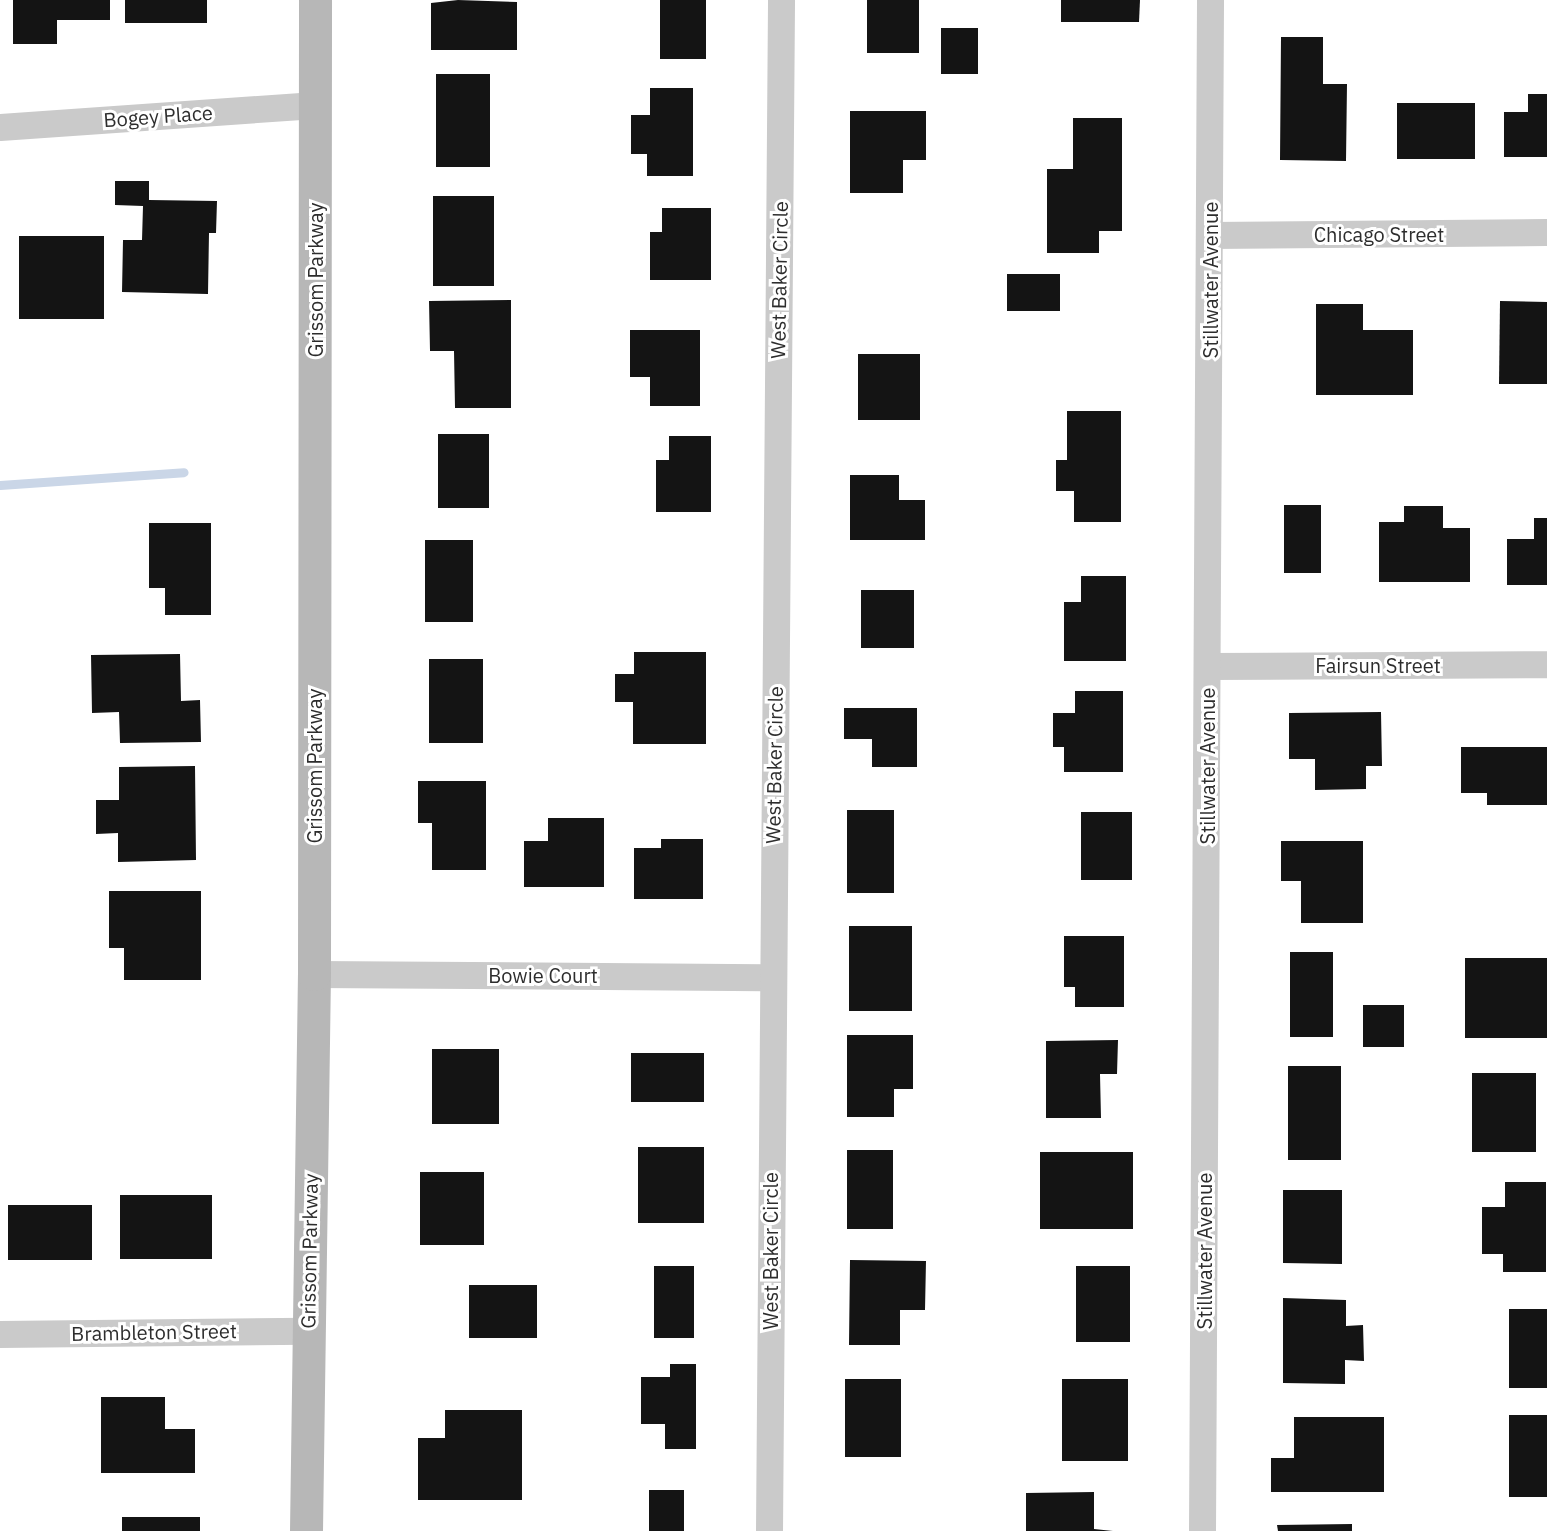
<!DOCTYPE html>
<html>
<head>
<meta charset="utf-8">
<style>
	body { margin:0 }
	#map { position:relative; width:1547px; height:1531px; overflow:hidden; background:#fff; font-family:"IBM Plex Sans",sans-serif }
	div>[style] { position:absolute }
	.stream>* { height:9px; margin:-4.5px; padding:0 4.5px; transform-origin:4.5px; border-radius:4.5px; background:#cad6e7 }
	.building>* { inset:0; background:#141414 }
	.minor>* { height:27px; margin:-13.5px; padding:0 13.5px; transform-origin:13.5px; border-radius:13.5px; background:#cacaca }
	.secondary>* { height:33px; margin:-16.5px; padding:0 16.5px; transform-origin:16.5px; border-radius:16.5px; background:#b7b7b7 }
	span { translate:-50% -50%; white-space:nowrap; text-align:center; line-height:1.15; -webkit-text-stroke:6px #fff; paint-order:stroke }
	.street-label { font-size:20px; color:#2d2d2d }
</style>
</head>
<body>
<div id="map">
	<div class="stream">
		<i style="left:0;top:485px;width:184px;rotate:-4deg"></i>
	</div>
	<div class="building">
		<i style="clip-path:polygon(13px 0,110px 0,110px 20px,57px 20px,57px 44px,13px 44px)"></i>
		<i style="clip-path:polygon(125px 0,207px 0,207px 23px,125px 23px)"></i>
		<i style="clip-path:polygon(458px 0,517px 2px,517px 50px,431px 50px,431px 3px)"></i>
		<i style="clip-path:polygon(660px 0,706px 0,706px 59px,660px 59px)"></i>
		<i style="clip-path:polygon(867px 0,919px 0,919px 53px,867px 53px)"></i>
		<i style="clip-path:polygon(1061px 0,1140px 0,1139px 22px,1061px 22px)"></i>
		<i style="clip-path:polygon(941px 28px,978px 28px,978px 74px,941px 74px)"></i>
		<i style="clip-path:polygon(1281px 37px,1323px 37px,1323px 84px,1347px 84px,1346px 161px,1280px 160px)"></i>
		<i style="clip-path:polygon(436px 74px,490px 74px,490px 167px,436px 167px)"></i>
		<i style="clip-path:polygon(650px 88px,693px 88px,693px 176px,647px 176px,647px 154px,631px 154px,631px 115px,650px 115px)"></i>
		<i style="clip-path:polygon(1528px 94px,1547px 94px,1547px 157px,1504px 157px,1504px 112px,1528px 112px)"></i>
		<i style="clip-path:polygon(1397px 103px,1475px 103px,1475px 159px,1397px 159px)"></i>
		<i style="clip-path:polygon(850px 111px,926px 111px,926px 160px,903px 160px,903px 193px,850px 193px)"></i>
		<i style="clip-path:polygon(1073px 118px,1122px 118px,1122px 231px,1099px 231px,1099px 253px,1047px 253px,1047px 169px,1073px 169px)"></i>
		<i style="clip-path:polygon(115px 181px,149px 181px,149px 200px,217px 201px,216px 233px,209px 233px,208px 294px,122px 292px,123px 240px,142px 240px,143px 206px,115px 205px)"></i>
		<i style="clip-path:polygon(433px 196px,494px 196px,494px 286px,433px 286px)"></i>
		<i style="clip-path:polygon(662px 208px,711px 208px,711px 280px,650px 280px,650px 232px,662px 232px)"></i>
		<i style="clip-path:polygon(19px 236px,104px 236px,104px 319px,19px 319px)"></i>
		<i style="clip-path:polygon(1007px 274px,1060px 274px,1060px 311px,1007px 311px)"></i>
		<i style="clip-path:polygon(511px 300px,511px 408px,455px 408px,454px 351px,430px 351px,429px 301px)"></i>
		<i style="clip-path:polygon(1500px 301px,1547px 302px,1547px 384px,1499px 384px)"></i>
		<i style="clip-path:polygon(1316px 304px,1363px 304px,1363px 330px,1413px 330px,1413px 395px,1316px 395px)"></i>
		<i style="clip-path:polygon(630px 330px,700px 330px,700px 406px,650px 406px,650px 377px,630px 377px)"></i>
		<i style="clip-path:polygon(858px 354px,920px 354px,920px 420px,858px 420px)"></i>
		<i style="clip-path:polygon(1067px 411px,1121px 411px,1121px 522px,1074px 522px,1074px 491px,1056px 491px,1056px 460px,1067px 460px)"></i>
		<i style="clip-path:polygon(438px 434px,489px 434px,489px 508px,438px 508px)"></i>
		<i style="clip-path:polygon(669px 436px,711px 436px,711px 512px,656px 512px,656px 460px,669px 460px)"></i>
		<i style="clip-path:polygon(850px 475px,899px 475px,899px 500px,925px 500px,925px 540px,850px 540px)"></i>
		<i style="clip-path:polygon(1284px 505px,1321px 505px,1321px 573px,1284px 573px)"></i>
		<i style="clip-path:polygon(1404px 506px,1443px 506px,1443px 528px,1470px 528px,1470px 582px,1379px 582px,1379px 522px,1404px 522px)"></i>
		<i style="clip-path:polygon(1534px 518px,1547px 518px,1547px 585px,1507px 585px,1507px 539px,1534px 539px)"></i>
		<i style="clip-path:polygon(149px 523px,211px 523px,211px 615px,165px 615px,165px 588px,149px 588px)"></i>
		<i style="clip-path:polygon(425px 540px,473px 540px,473px 622px,425px 622px)"></i>
		<i style="clip-path:polygon(1081px 576px,1126px 576px,1126px 661px,1064px 661px,1064px 602px,1081px 602px)"></i>
		<i style="clip-path:polygon(861px 590px,914px 590px,914px 648px,861px 648px)"></i>
		<i style="clip-path:polygon(634px 652px,706px 652px,706px 744px,633px 744px,633px 702px,615px 702px,615px 674px,634px 674px)"></i>
		<i style="clip-path:polygon(180px 654px,181px 701px,200px 700px,201px 742px,120px 743px,119px 712px,92px 713px,91px 655px)"></i>
		<i style="clip-path:polygon(429px 659px,483px 659px,483px 743px,429px 743px)"></i>
		<i style="clip-path:polygon(1075px 691px,1123px 691px,1123px 772px,1064px 772px,1064px 747px,1053px 747px,1053px 713px,1075px 713px)"></i>
		<i style="clip-path:polygon(844px 708px,917px 708px,917px 767px,872px 767px,872px 739px,844px 739px)"></i>
		<i style="clip-path:polygon(1381px 712px,1382px 766px,1366px 766px,1366px 789px,1315px 790px,1315px 759px,1289px 759px,1289px 713px)"></i>
		<i style="clip-path:polygon(1461px 747px,1547px 747px,1547px 805px,1487px 805px,1487px 793px,1461px 793px)"></i>
		<i style="clip-path:polygon(195px 766px,196px 860px,118px 862px,118px 833px,96px 834px,96px 800px,119px 800px,119px 767px)"></i>
		<i style="clip-path:polygon(418px 781px,486px 781px,486px 870px,432px 870px,432px 823px,418px 823px)"></i>
		<i style="clip-path:polygon(847px 810px,894px 810px,894px 893px,847px 893px)"></i>
		<i style="clip-path:polygon(1081px 812px,1132px 812px,1132px 880px,1081px 880px)"></i>
		<i style="clip-path:polygon(548px 818px,604px 818px,604px 887px,524px 887px,524px 841px,548px 841px)"></i>
		<i style="clip-path:polygon(661px 839px,703px 839px,703px 899px,634px 899px,634px 848px,661px 848px)"></i>
		<i style="clip-path:polygon(1281px 841px,1363px 841px,1363px 923px,1301px 923px,1301px 881px,1281px 881px)"></i>
		<i style="clip-path:polygon(109px 891px,201px 891px,201px 980px,124px 980px,124px 948px,109px 948px)"></i>
		<i style="clip-path:polygon(849px 926px,912px 926px,912px 1011px,849px 1011px)"></i>
		<i style="clip-path:polygon(1064px 936px,1124px 936px,1124px 1007px,1075px 1007px,1075px 987px,1064px 987px)"></i>
		<i style="clip-path:polygon(1290px 952px,1333px 952px,1333px 1037px,1290px 1037px)"></i>
		<i style="clip-path:polygon(1465px 958px,1547px 958px,1547px 1038px,1465px 1038px)"></i>
		<i style="clip-path:polygon(1363px 1005px,1404px 1005px,1404px 1047px,1363px 1047px)"></i>
		<i style="clip-path:polygon(847px 1035px,913px 1035px,913px 1089px,894px 1089px,894px 1117px,847px 1117px)"></i>
		<i style="clip-path:polygon(1118px 1040px,1117px 1074px,1100px 1074px,1101px 1118px,1046px 1118px,1046px 1041px)"></i>
		<i style="clip-path:polygon(432px 1049px,499px 1049px,499px 1124px,432px 1124px)"></i>
		<i style="clip-path:polygon(631px 1053px,704px 1053px,704px 1102px,631px 1102px)"></i>
		<i style="clip-path:polygon(1288px 1066px,1341px 1066px,1341px 1160px,1288px 1160px)"></i>
		<i style="clip-path:polygon(1472px 1073px,1536px 1073px,1536px 1152px,1472px 1152px)"></i>
		<i style="clip-path:polygon(638px 1147px,704px 1147px,704px 1223px,638px 1223px)"></i>
		<i style="clip-path:polygon(847px 1150px,893px 1150px,893px 1229px,847px 1229px)"></i>
		<i style="clip-path:polygon(1040px 1152px,1133px 1152px,1133px 1229px,1040px 1229px)"></i>
		<i style="clip-path:polygon(420px 1172px,484px 1172px,484px 1245px,420px 1245px)"></i>
		<i style="clip-path:polygon(1505px 1182px,1546px 1182px,1546px 1272px,1503px 1272px,1503px 1254px,1482px 1254px,1482px 1207px,1505px 1207px)"></i>
		<i style="clip-path:polygon(1283px 1190px,1342px 1190px,1342px 1264px,1283px 1263px)"></i>
		<i style="clip-path:polygon(120px 1195px,212px 1195px,212px 1259px,120px 1259px)"></i>
		<i style="clip-path:polygon(8px 1205px,92px 1205px,92px 1260px,8px 1260px)"></i>
		<i style="clip-path:polygon(850px 1260px,926px 1261px,925px 1310px,900px 1310px,900px 1345px,849px 1345px)"></i>
		<i style="clip-path:polygon(654px 1266px,694px 1266px,694px 1338px,654px 1338px)"></i>
		<i style="clip-path:polygon(1076px 1266px,1130px 1266px,1130px 1342px,1076px 1342px)"></i>
		<i style="clip-path:polygon(469px 1285px,537px 1285px,537px 1338px,469px 1338px)"></i>
		<i style="clip-path:polygon(1283px 1298px,1346px 1300px,1346px 1326px,1363px 1325px,1364px 1361px,1345px 1360px,1345px 1384px,1283px 1383px)"></i>
		<i style="clip-path:polygon(1509px 1309px,1547px 1309px,1547px 1388px,1509px 1388px)"></i>
		<i style="clip-path:polygon(670px 1364px,696px 1364px,696px 1449px,665px 1449px,665px 1424px,641px 1424px,641px 1377px,670px 1377px)"></i>
		<i style="clip-path:polygon(845px 1379px,901px 1379px,901px 1457px,845px 1457px)"></i>
		<i style="clip-path:polygon(1062px 1379px,1128px 1379px,1128px 1461px,1062px 1461px)"></i>
		<i style="clip-path:polygon(101px 1397px,165px 1397px,165px 1429px,195px 1429px,195px 1473px,101px 1473px)"></i>
		<i style="clip-path:polygon(445px 1410px,522px 1410px,522px 1500px,418px 1500px,418px 1438px,445px 1438px)"></i>
		<i style="clip-path:polygon(1509px 1415px,1547px 1415px,1547px 1497px,1509px 1497px)"></i>
		<i style="clip-path:polygon(1294px 1417px,1384px 1417px,1384px 1492px,1271px 1492px,1271px 1458px,1294px 1458px)"></i>
		<i style="clip-path:polygon(649px 1490px,684px 1490px,684px 1531px,649px 1531px)"></i>
		<i style="clip-path:polygon(1094px 1492px,1094px 1529px,1113px 1531px,1026px 1531px,1026px 1493px)"></i>
		<i style="clip-path:polygon(122px 1517px,200px 1517px,200px 1531px,122px 1531px)"></i>
		<i style="clip-path:polygon(1352px 1524px,1352px 1531px,1278px 1531px,1277px 1525px)"></i>
	</div>
	<div class="minor">
		<i style="left:0;top:127px;width:316px;rotate:-4deg"></i>
		<i style="left:1210px;top:235px;width:337px;rotate:-0.5deg"></i>
		<i style="left:1208px;top:666px;width:339px;rotate:-0.3deg"></i>
		<i style="left:314px;top:974px;width:458px;rotate:0.4deg"></i>
		<i style="left:0;top:1334px;width:307px;rotate:-0.6deg"></i>
		<i style="left:769px;top:1531px;width:1531px;rotate:-89.55deg"></i>
		<i style="left:1202px;top:1531px;width:1531px;rotate:-89.7deg"></i>
	</div>
	<div class="secondary">
		<i style="left:306px;top:1531px;width:557px;rotate:-89.18deg"></i>
		<i style="left:314px;top:974px;width:974px;rotate:-89.94deg"></i>
	</div>
	<div class="street-label">
		<span style="left:158px;top:116px;rotate:-4deg">Bogey Place</span>
		<span style="left:1379px;top:234px">Chicago Street</span>
		<span style="left:315px;top:280px;rotate:-90deg">Grissom Parkway</span>
		<span style="left:779px;top:280px;rotate:-89deg">West Baker Circle</span>
		<span style="left:1210px;top:280px;rotate:-90deg">Stillwater Avenue</span>
		<span style="left:1378px;top:665px">Fairsun Street</span>
		<span style="left:774px;top:765px;rotate:-89deg">West Baker Circle</span>
		<span style="left:314px;top:766px;rotate:-90deg">Grissom Parkway</span>
		<span style="left:1207px;top:766px;rotate:-90deg">Stillwater Avenue</span>
		<span style="left:543px;top:975px">Bowie Court</span>
		<span style="left:309px;top:1251px;rotate:-89deg">Grissom Parkway</span>
		<span style="left:770px;top:1251px;rotate:-90deg">West Baker Circle</span>
		<span style="left:1204px;top:1251px;rotate:-90deg">Stillwater Avenue</span>
		<span style="left:154px;top:1332px;rotate:-1deg">Brambleton Street</span>
	</div>
</div>
</body>
</html>
